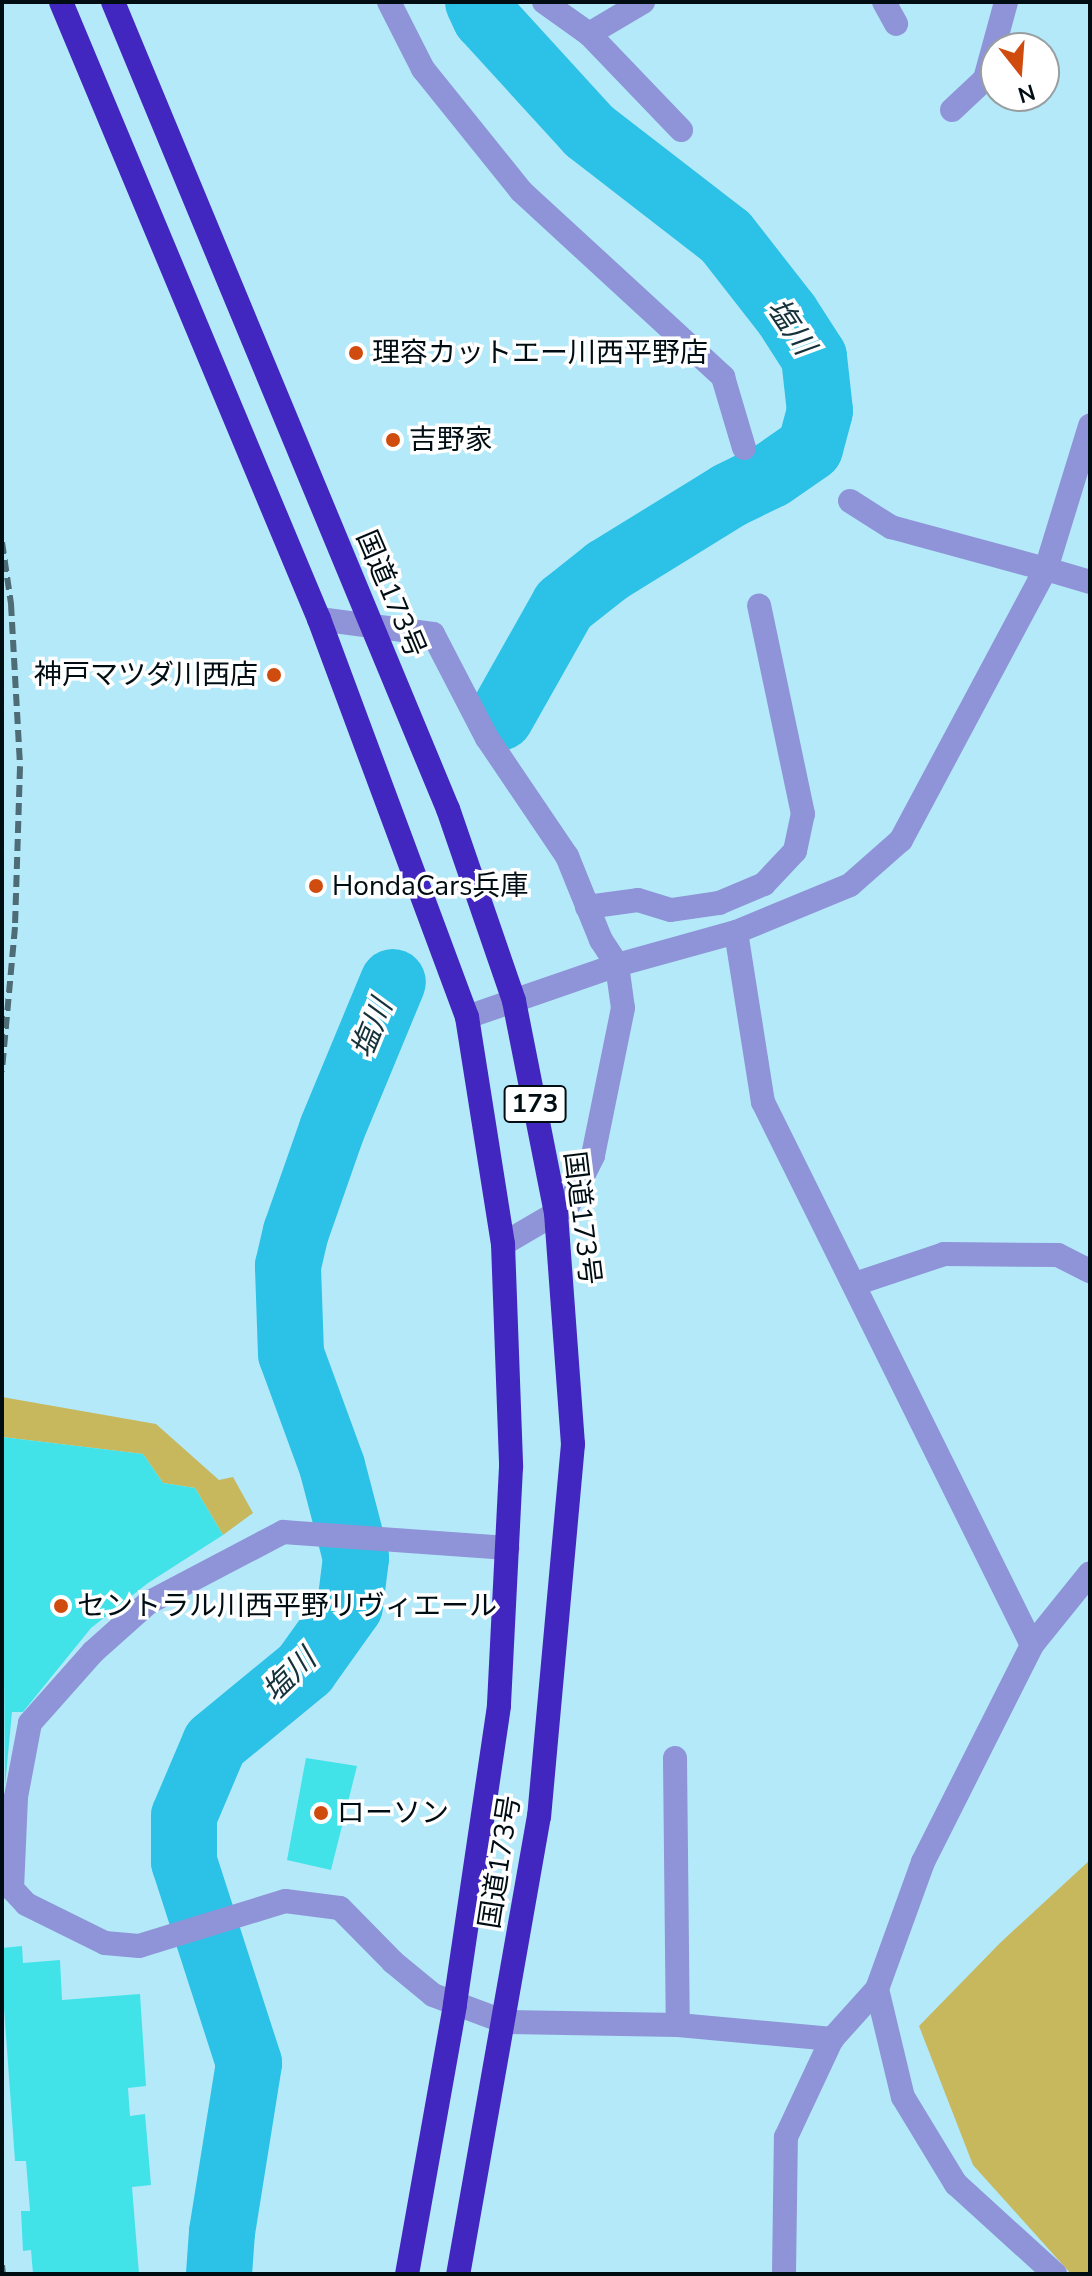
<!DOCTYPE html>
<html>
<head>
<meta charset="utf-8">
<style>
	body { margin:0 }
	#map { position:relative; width:1092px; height:2276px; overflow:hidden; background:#b4e9fa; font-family:"Nunito Sans","Noto Sans JP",sans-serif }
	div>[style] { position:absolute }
	.green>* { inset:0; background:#c7b85e }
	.river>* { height:66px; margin:-33px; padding:0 33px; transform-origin:33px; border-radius:33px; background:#2cc1e6 }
	.building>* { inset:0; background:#42e2e9 }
	.minor>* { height:24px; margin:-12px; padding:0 12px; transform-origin:12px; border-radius:12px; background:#8e94d7 }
	.highway>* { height:24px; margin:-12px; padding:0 12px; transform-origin:12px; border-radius:12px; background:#4226c0 }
	.rail>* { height:6px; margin-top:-3px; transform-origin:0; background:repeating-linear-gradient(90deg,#4d6c76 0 12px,transparent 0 18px) }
	.dots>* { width:22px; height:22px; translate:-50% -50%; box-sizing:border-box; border:4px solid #fff; border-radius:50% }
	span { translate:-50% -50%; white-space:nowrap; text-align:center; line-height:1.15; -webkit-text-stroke:7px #fff; paint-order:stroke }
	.shield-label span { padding:2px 6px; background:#fff; border:2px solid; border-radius:6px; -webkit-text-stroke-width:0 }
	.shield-label { font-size:26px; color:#000e14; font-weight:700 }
	.poi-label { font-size:28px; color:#000e14 }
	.left { translate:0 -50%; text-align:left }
	.right { translate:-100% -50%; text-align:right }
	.street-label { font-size:28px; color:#000e14 }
	.water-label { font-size:30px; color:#15323b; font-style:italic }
	.frame { position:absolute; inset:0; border:4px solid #000e14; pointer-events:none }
	.north { position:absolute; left:980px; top:32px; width:80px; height:80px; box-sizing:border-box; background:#fff; border:2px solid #999fa1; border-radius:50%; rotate:163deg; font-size:22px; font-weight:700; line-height:32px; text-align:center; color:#000e14 }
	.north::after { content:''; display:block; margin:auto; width:28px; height:36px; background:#d04b0e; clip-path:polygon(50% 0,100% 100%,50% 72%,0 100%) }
</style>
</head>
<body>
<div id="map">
	<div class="green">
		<i style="clip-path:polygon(2px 1397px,156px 1424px,219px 1480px,233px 1477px,253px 1513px,223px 1535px,195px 1488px,163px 1483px,143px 1454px,2px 1437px)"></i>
		<i style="clip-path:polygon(1090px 1860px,1090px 2274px,1071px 2274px,973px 2165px,919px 2026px,1001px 1942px)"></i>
	</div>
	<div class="river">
		<i style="left:478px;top:2px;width:17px;rotate:65deg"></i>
		<i style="left:485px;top:17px;width:154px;rotate:47.6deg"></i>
		<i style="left:589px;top:131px;width:173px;rotate:37.7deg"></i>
		<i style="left:726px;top:237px;width:99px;rotate:52deg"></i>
		<i style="left:787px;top:315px;width:50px;rotate:57.3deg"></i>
		<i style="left:814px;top:357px;width:54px;rotate:83.7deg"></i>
		<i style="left:820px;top:411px;width:38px;rotate:105deg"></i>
		<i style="left:810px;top:448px;width:47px;rotate:145.3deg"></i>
		<i style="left:771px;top:475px;width:46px;rotate:154deg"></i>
		<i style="left:730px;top:495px;width:145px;rotate:148.3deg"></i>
		<i style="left:607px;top:571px;width:55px;rotate:141.7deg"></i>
		<i style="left:564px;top:605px;width:129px;rotate:119.4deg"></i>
		<i style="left:219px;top:2274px;width:42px;rotate:-85.9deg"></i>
		<i style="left:222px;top:2232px;width:171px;rotate:-80.9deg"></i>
		<i style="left:249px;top:2063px;width:211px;rotate:-107.9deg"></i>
		<i style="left:184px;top:1862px;width:46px;rotate:-90deg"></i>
		<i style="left:184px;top:1816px;width:79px;rotate:-67deg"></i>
		<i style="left:215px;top:1743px;width:117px;rotate:-39.4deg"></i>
		<i style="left:305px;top:1669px;width:77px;rotate:-54.5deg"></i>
		<i style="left:350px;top:1606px;width:48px;rotate:-82.9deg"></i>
		<i style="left:356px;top:1558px;width:95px;rotate:-104.6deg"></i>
		<i style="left:332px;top:1466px;width:119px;rotate:-110.1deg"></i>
		<i style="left:291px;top:1354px;width:88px;rotate:-92deg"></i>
		<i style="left:288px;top:1266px;width:35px;rotate:-77deg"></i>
		<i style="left:296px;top:1232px;width:109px;rotate:-70.7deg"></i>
		<i style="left:332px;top:1129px;width:159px;rotate:-67.5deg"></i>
	</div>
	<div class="building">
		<i style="clip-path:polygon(2px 1437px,143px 1454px,163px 1483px,195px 1488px,223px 1535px,148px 1583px,91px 1628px,23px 1712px,12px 1712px,5px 1786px)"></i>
		<i style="clip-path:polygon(306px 1758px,357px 1766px,331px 1870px,287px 1860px)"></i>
		<i style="clip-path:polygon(22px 1946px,23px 1963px,60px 1960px,62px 2000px,140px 1994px,146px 2086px,128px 2088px,130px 2116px,145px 2114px,151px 2185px,132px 2187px,139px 2274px,33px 2274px,31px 2250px,23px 2251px,21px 2211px,30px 2211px,26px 2161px,15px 2161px,2px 1980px,2px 1948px)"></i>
	</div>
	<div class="minor">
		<i style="left:389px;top:2px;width:75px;rotate:63.1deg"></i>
		<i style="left:423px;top:69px;width:156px;rotate:51.2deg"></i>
		<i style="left:521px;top:191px;width:275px;rotate:42.6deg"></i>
		<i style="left:723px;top:377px;width:74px;rotate:73.5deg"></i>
		<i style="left:544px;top:2px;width:55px;rotate:35.4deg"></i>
		<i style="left:589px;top:34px;width:63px;rotate:-30.7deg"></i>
		<i style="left:884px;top:2px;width:25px;rotate:61deg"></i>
		<i style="left:589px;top:34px;width:133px;rotate:46.2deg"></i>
		<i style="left:952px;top:110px;width:45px;rotate:-43.2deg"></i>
		<i style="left:985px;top:79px;width:80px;rotate:-74.7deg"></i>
		<i style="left:850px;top:501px;width:49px;rotate:32.4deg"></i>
		<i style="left:891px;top:527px;width:161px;rotate:15.2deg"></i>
		<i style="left:1046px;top:569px;width:150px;rotate:-72.9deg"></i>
		<i style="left:319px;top:619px;width:115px;rotate:7.5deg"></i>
		<i style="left:433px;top:634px;width:117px;rotate:62.6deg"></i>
		<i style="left:487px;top:738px;width:143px;rotate:55.9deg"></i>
		<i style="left:567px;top:856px;width:91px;rotate:68deg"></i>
		<i style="left:601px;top:940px;width:30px;rotate:57deg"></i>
		<i style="left:617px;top:965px;width:43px;rotate:82.1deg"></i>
		<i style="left:623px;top:1008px;width:151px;rotate:101.5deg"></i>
		<i style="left:593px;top:1156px;width:56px;rotate:116.6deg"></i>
		<i style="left:568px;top:1206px;width:75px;rotate:149.7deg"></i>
		<i style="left:587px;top:907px;width:51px;rotate:-7.8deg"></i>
		<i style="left:638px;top:900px;width:34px;rotate:17deg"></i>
		<i style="left:671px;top:910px;width:49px;rotate:-8.3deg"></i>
		<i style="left:719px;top:903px;width:49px;rotate:-22.9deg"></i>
		<i style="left:764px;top:884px;width:45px;rotate:-46.8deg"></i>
		<i style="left:795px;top:851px;width:38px;rotate:-78deg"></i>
		<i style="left:803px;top:814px;width:213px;rotate:-101.9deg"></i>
		<i style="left:736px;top:932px;width:172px;rotate:81deg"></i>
		<i style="left:763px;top:1102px;width:606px;rotate:63.65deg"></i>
		<i style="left:467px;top:1017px;width:159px;rotate:-19.1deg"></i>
		<i style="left:617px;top:965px;width:123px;rotate:-15.5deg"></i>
		<i style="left:736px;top:932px;width:123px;rotate:-22.4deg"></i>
		<i style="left:850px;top:885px;width:68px;rotate:-41.4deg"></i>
		<i style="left:901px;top:840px;width:307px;rotate:-61.9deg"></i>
		<i style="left:1046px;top:569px;width:46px;rotate:16.5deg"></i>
		<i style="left:855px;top:1284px;width:94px;rotate:-18.6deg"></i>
		<i style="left:944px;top:1254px;width:114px;rotate:0.5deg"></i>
		<i style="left:1058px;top:1255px;width:36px;rotate:27deg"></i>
		<i style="left:675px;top:1758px;width:267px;rotate:89.4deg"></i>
		<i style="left:2px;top:1878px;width:35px;rotate:47deg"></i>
		<i style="left:26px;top:1904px;width:88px;rotate:26.3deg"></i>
		<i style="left:105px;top:1943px;width:34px;rotate:5deg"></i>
		<i style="left:139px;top:1946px;width:153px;rotate:-17.1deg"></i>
		<i style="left:285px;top:1901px;width:55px;rotate:7.3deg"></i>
		<i style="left:340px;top:1908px;width:76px;rotate:45.5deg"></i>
		<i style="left:393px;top:1962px;width:52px;rotate:39.5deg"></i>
		<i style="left:433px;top:1995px;width:77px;rotate:20.6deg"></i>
		<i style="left:505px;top:2022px;width:173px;rotate:1deg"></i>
		<i style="left:678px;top:2025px;width:155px;rotate:5.2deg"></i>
		<i style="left:12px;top:1889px;width:92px;rotate:-87.5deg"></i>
		<i style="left:16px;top:1797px;width:75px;rotate:-79.3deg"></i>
		<i style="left:30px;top:1723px;width:95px;rotate:-48.4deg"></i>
		<i style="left:93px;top:1652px;width:74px;rotate:-41.7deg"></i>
		<i style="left:148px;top:1603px;width:153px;rotate:-27.7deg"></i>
		<i style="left:283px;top:1532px;width:225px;rotate:4.1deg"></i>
		<i style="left:877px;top:1989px;width:111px;rotate:76.5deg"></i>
		<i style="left:903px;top:2097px;width:102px;rotate:58.7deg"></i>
		<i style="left:956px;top:2184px;width:134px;rotate:42.3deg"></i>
		<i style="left:784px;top:2274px;width:137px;rotate:-89.2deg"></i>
		<i style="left:786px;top:2137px;width:108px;rotate:-64.9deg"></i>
		<i style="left:832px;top:2039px;width:67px;rotate:-48deg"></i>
		<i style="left:877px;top:1989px;width:135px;rotate:-70.1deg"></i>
		<i style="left:923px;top:1862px;width:243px;rotate:-63.3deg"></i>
		<i style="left:1032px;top:1645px;width:92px;rotate:-51.1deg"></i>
	</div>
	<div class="highway">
		<i style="left:61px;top:2px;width:669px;rotate:67.31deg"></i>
		<i style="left:319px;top:619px;width:425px;rotate:69.6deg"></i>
		<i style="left:467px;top:1017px;width:230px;rotate:81deg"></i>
		<i style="left:503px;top:1244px;width:223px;rotate:87.9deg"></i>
		<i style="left:511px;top:1467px;width:239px;rotate:92.9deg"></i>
		<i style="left:499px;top:1706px;width:302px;rotate:98.4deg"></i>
		<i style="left:455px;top:2005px;width:273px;rotate:100.1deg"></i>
		<i style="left:113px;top:2px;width:874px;rotate:67.46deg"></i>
		<i style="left:448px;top:809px;width:203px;rotate:71deg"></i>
		<i style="left:514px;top:1001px;width:216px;rotate:78.8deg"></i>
		<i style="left:556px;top:1213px;width:232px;rotate:85.8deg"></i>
		<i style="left:573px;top:1444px;width:374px;rotate:95.2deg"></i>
		<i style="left:539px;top:1816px;width:465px;rotate:100deg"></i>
	</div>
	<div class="rail">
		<i style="left:2px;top:542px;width:63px;rotate:81.7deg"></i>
		<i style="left:11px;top:604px;width:163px;rotate:86.8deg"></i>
		<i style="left:20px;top:767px;width:160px;rotate:91.8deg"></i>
		<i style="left:15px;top:927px;width:145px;rotate:95.2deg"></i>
		<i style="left:2px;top:2265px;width:9px;rotate:84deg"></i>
	</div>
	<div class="dots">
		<i style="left:356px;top:353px;background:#d04b0e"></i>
		<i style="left:393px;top:440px;background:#d04b0e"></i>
		<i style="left:274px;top:675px;background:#d04b0e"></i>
		<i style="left:316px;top:886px;background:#d04b0e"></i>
		<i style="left:61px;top:1606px;background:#d04b0e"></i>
		<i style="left:321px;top:1813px;background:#d04b0e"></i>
	</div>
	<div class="shield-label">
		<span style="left:535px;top:1104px">173</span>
	</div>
	<div class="poi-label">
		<span class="left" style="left:372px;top:353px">理容カットエー川西平野店</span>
		<span class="left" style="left:409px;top:440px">吉野家</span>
		<span class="right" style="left:258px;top:675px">神戸マツダ川西店</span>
		<span class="left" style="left:332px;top:886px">HondaCars兵庫</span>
		<span class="left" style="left:77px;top:1606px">セントラル川西平野リヴィエール</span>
		<span class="left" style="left:337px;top:1813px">ローソン</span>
	</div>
	<div class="street-label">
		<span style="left:391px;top:594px;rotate:67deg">国道173号</span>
		<span style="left:582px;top:1218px;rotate:83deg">国道173号</span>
		<span style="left:500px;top:1862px;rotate:-81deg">国道173号</span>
	</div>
	<div class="water-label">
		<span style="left:790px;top:327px;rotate:56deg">塩川</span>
		<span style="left:373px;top:1029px;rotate:-68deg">塩川</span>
		<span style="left:290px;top:1676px;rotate:-44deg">塩川</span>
	</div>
	<div class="frame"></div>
	<div class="north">N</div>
</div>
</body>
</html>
